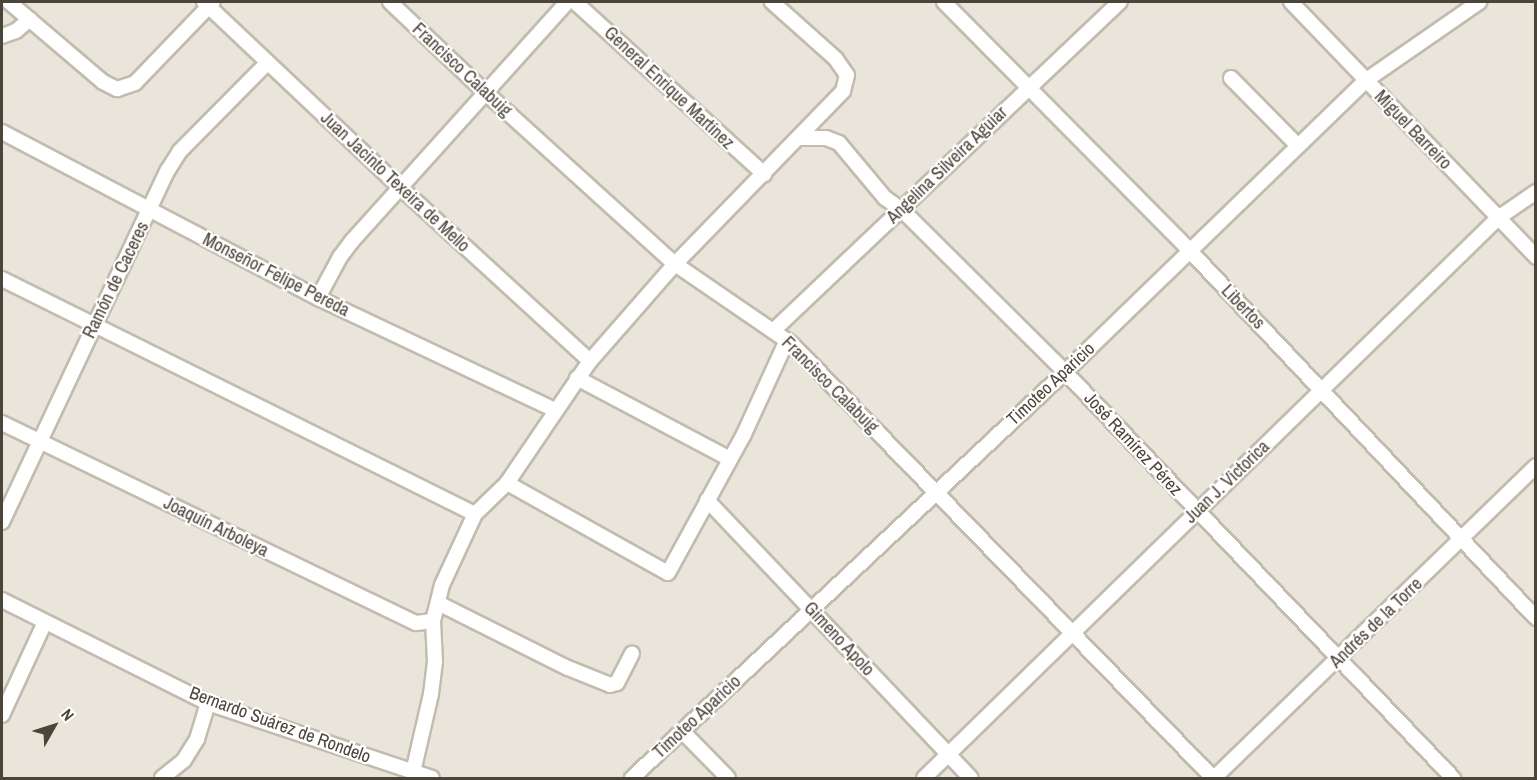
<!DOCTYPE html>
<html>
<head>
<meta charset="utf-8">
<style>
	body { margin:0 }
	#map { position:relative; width:1537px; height:780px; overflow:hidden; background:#f6f3ec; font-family:"Archivo Narrow",sans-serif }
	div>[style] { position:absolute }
	.residential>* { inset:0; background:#eae5da }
	.roads { filter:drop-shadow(2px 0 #c2bbae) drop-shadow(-2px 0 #c2bbae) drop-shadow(0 2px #c2bbae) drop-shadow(0 -2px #c2bbae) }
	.minor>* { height:14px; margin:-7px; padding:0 7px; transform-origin:7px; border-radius:7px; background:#fff }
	span { translate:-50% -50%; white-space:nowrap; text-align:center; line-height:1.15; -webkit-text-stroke:4.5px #fff; paint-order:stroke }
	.street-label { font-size:18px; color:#4b4439 }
	.frame { position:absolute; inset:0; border:3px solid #4b4439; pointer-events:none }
	.north { position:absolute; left:24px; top:696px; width:60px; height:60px; -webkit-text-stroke:4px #fff; paint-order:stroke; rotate:51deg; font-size:16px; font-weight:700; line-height:24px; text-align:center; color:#4b4439 }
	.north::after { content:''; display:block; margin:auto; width:21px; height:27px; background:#4b4439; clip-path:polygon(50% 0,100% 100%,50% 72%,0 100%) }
</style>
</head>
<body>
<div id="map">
	<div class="residential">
		<i style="clip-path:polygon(2px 2px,1535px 2px,1535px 778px,2px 778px)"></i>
	</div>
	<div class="roads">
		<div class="minor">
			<i style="left:9px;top:2px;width:123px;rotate:40.4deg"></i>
			<i style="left:103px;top:82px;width:16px;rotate:27deg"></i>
			<i style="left:117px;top:89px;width:19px;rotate:-18deg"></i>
			<i style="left:135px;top:83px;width:112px;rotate:-46.1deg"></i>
			<i style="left:204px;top:2px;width:271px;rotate:43.4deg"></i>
			<i style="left:401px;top:188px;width:256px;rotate:42.5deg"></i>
			<i style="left:390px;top:2px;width:131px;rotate:43.5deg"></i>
			<i style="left:485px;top:92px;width:256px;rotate:42.2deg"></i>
			<i style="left:675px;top:264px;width:142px;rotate:34.4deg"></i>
			<i style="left:792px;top:344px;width:605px;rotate:45.87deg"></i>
			<i style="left:575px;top:2px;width:256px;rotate:42.3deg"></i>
			<i style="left:944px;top:2px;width:350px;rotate:45.3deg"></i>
			<i style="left:1190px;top:251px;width:504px;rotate:46.69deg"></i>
			<i style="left:1291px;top:2px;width:354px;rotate:46.1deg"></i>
			<i style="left:2px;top:36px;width:15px;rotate:-20deg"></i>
			<i style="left:16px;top:31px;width:18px;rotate:-41deg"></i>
			<i style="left:1231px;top:78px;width:95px;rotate:45.4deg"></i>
			<i style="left:2px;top:132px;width:357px;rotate:27.7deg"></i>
			<i style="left:318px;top:298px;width:262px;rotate:25.3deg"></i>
			<i style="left:798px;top:138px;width:28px"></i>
			<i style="left:826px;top:138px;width:14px;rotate:21deg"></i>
			<i style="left:839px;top:143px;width:72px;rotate:50.1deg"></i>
			<i style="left:885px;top:198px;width:19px;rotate:35deg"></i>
			<i style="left:901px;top:209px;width:231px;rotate:44.8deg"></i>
			<i style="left:1065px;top:372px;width:562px;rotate:46.3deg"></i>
			<i style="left:2px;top:279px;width:528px;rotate:26.42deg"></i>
			<i style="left:318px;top:298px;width:47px;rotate:-61.8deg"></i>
			<i style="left:340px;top:257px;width:20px;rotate:-53deg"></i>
			<i style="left:352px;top:241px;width:321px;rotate:-48deg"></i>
			<i style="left:774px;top:330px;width:477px;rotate:-43.5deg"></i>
			<i style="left:577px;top:378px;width:173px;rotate:27.9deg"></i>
			<i style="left:2px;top:423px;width:460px;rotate:25.8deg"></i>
			<i style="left:416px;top:623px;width:17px;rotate:-7deg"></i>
			<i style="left:507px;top:483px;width:184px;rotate:29.2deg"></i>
			<i style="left:668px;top:573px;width:158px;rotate:-61.3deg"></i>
			<i style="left:744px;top:434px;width:103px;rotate:-65.4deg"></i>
			<i style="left:707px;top:500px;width:383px;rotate:46.5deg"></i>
			<i style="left:2px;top:522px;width:389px;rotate:-64.8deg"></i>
			<i style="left:168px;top:170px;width:22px;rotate:-58deg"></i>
			<i style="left:180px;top:151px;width:124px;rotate:-45.3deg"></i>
			<i style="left:2px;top:600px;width:230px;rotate:26.6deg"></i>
			<i style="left:208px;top:703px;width:236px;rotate:18.5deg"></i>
			<i style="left:438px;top:603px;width:145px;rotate:26.6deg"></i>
			<i style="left:568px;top:668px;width:45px;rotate:22deg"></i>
			<i style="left:610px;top:685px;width:7px;rotate:-16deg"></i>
			<i style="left:617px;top:683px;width:33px;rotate:-63deg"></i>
			<i style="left:2px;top:715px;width:102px;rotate:-65.2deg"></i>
			<i style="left:683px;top:732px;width:64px;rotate:45.6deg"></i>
			<i style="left:413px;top:772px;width:80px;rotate:-77deg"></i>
			<i style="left:431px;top:694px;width:32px;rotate:-83deg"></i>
			<i style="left:435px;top:662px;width:41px;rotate:-92.8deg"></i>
			<i style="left:433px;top:621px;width:37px;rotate:-76deg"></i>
			<i style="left:442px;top:585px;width:78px;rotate:-65.1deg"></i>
			<i style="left:475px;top:514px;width:45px;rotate:-44.1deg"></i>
			<i style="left:507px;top:483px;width:148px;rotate:-55.8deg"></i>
			<i style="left:590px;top:361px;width:129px;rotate:-48.8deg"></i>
			<i style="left:675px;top:264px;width:241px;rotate:-45.8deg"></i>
			<i style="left:843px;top:91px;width:16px;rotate:-76deg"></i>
			<i style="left:847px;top:75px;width:19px;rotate:-125deg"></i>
			<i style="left:836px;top:59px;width:86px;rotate:-138.3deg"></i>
			<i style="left:162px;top:778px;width:28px;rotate:-39deg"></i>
			<i style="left:184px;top:760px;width:25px;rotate:-58deg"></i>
			<i style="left:197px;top:739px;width:38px;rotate:-73deg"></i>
			<i style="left:632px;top:778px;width:594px;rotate:-43.16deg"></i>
			<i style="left:1065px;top:372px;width:418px;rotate:-44.1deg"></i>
			<i style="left:1365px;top:81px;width:139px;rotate:-34.7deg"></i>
			<i style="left:924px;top:778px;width:802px;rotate:-44.29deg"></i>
			<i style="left:1498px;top:218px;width:46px;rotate:-34.4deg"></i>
			<i style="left:1214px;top:778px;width:448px;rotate:-44.1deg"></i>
		</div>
	</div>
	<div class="street-label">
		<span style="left:462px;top:70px;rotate:43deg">Francisco Calabuig</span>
		<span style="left:669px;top:88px;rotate:43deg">General Enrique Martínez</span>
		<span style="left:1413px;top:130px;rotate:46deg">Miguel Barreiro</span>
		<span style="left:947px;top:165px;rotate:-44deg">Angelina Silveira Aguiar</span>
		<span style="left:395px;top:182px;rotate:43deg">Juan Jacinto Texeira de Mello</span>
		<span style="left:276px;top:275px;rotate:27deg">Monseñor Felipe Pereda</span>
		<span style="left:116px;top:280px;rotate:-64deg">Ramón de Caceres</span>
		<span style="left:1243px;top:307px;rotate:46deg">Libertos</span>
		<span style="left:1051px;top:384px;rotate:-43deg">Timoteo Aparicio</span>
		<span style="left:830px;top:385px;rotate:45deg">Francisco Calabuig</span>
		<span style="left:1133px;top:444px;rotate:47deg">José Ramírez Pérez</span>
		<span style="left:1227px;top:482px;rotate:-44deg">Juan J. Victorica</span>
		<span style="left:216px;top:527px;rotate:26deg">Joaquín Arboleya</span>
		<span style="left:1376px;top:623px;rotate:-44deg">Andrés de la Torre</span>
		<span style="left:839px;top:639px;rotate:47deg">Gimeno Apolo</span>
		<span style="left:697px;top:717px;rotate:-43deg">Timoteo Aparicio</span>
		<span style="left:280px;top:725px;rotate:20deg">Bernardo Suárez de Rondelo</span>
	</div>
	<div class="frame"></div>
	<div class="north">N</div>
</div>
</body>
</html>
